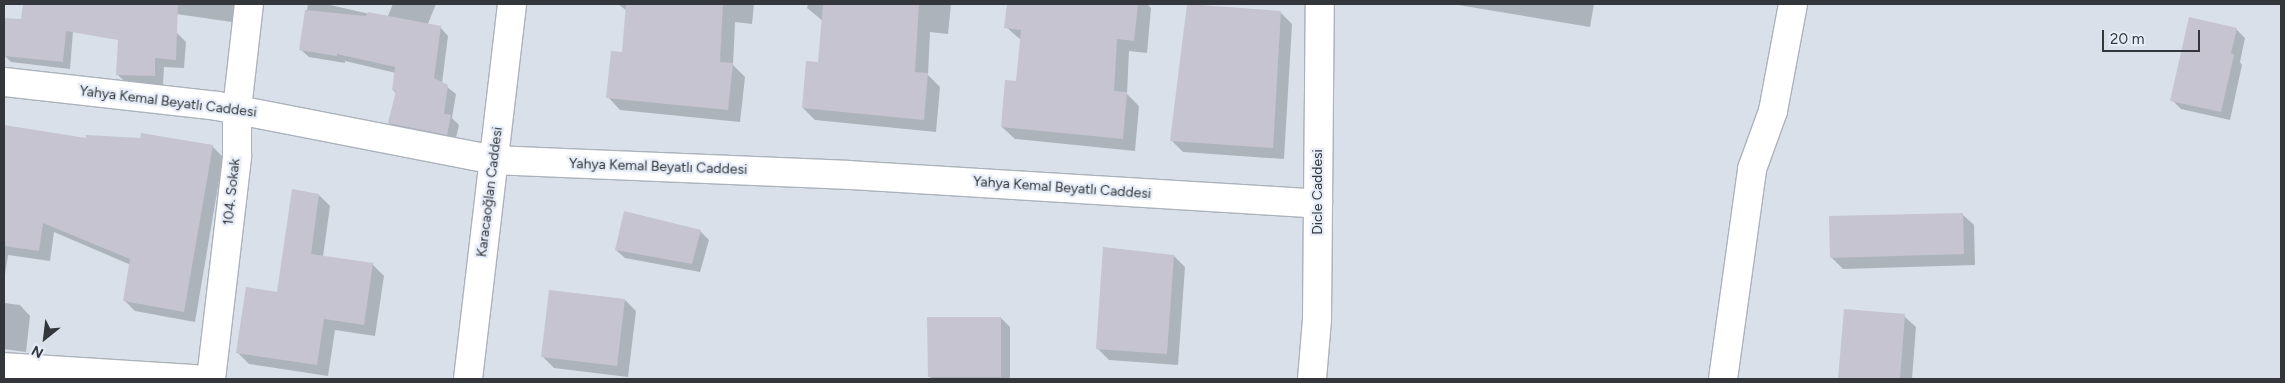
<!DOCTYPE html>
<html>
<head>
<meta charset="utf-8">
<style>
	body { margin:0 }
	#map { position:relative; width:2285px; height:383px; overflow:hidden; background:#d9e0ea; font-family:Figtree,sans-serif }
	div>[style] { position:absolute }
	.shadow>* { inset:0; background:#0003 }
	.building>* { inset:0; background:#c5c4d0 }
	.roads { filter:drop-shadow(1px 0 #abb2bc) drop-shadow(-1px 0 #abb2bc) drop-shadow(0 1px #abb2bc) drop-shadow(0 -1px #abb2bc) }
	.minor>* { height:28px; margin:-14px; padding:0 14px; transform-origin:14px; border-radius:14px; background:#fff }
	.tertiary>* { height:28px; margin:-14px; padding:0 14px; transform-origin:14px; border-radius:14px; background:#fff }
	span { translate:-50% -50%; white-space:nowrap; text-align:center; line-height:1.15; -webkit-text-stroke:4.5px #e6edf8; paint-order:stroke }
	.street-label { font-size:14px; color:#33363a }
	.frame { position:absolute; inset:0; border:5px solid #33363a; pointer-events:none }
	.north { position:absolute; left:20px; top:313px; width:50px; height:50px; -webkit-text-stroke:4px #e6edf8; paint-order:stroke; rotate:209deg; font-size:14px; font-weight:700; line-height:20px; text-align:center; color:#33363a }
	.north::after { content:''; display:block; margin:auto; width:18px; height:22px; background:#33363a; clip-path:polygon(50% 0,100% 100%,50% 72%,0 100%) }
	.scale { position:absolute; left:2102px; top:30px; width:98px; height:22px; box-sizing:border-box; border:2px solid #33363a; border-top:0; padding-left:6px; font-size:15px; line-height:18px; white-space:nowrap; color:#33363a; -webkit-text-stroke:4px #e6edf8; paint-order:stroke }
</style>
</head>
<body>
<div id="map">
	<div class="shadow">
		<i style="clip-path:polygon(165px 4px,235px 4px,232px 22px,176px 14px)"></i>
		<i style="clip-path:polygon(308px 4px,326px 4px,387px 18px,393px 4px,436px 4px,427px 26px,440px 27px,448px 36px,442px 83px,456px 94px,452px 118px,459px 125px,455px 142px,397px 131px,389px 123px,396px 93px,393px 90px,396px 73px,345px 61px,345px 63px,309px 57px,300px 49px)"></i>
		<i style="clip-path:polygon(618px 4px,754px 4px,752px 24px,735px 22px,733px 65px,745px 77px,740px 122px,620px 110px,608px 97px,623px 53px,627px 11px)"></i>
		<i style="clip-path:polygon(808px 4px,951px 4px,948px 34px,930px 32px,928px 75px,940px 87px,936px 132px,815px 120px,803px 108px,819px 64px,823px 21px,807px 8px)"></i>
		<i style="clip-path:polygon(1008px 4px,1147px 4px,1151px 8px,1147px 53px,1129px 51px,1127px 94px,1139px 106px,1135px 151px,1015px 139px,1002px 127px,1017px 83px,1021px 40px,1006px 27px)"></i>
		<i style="clip-path:polygon(1452px 4px,1594px 4px,1590px 27px)"></i>
		<i style="clip-path:polygon(1281px 13px,1292px 24px,1284px 159px,1183px 152px,1171px 140px)"></i>
		<i style="clip-path:polygon(5px 20px,73px 31px,70px 69px,11px 62px,4px 55px)"></i>
		<i style="clip-path:polygon(2236px 29px,2245px 38px,2240px 62px,2242px 65px,2230px 120px,2181px 109px,2172px 100px)"></i>
		<i style="clip-path:polygon(177px 33px,186px 42px,184px 68px,164px 67px,163px 85px,127px 84px,118px 75px)"></i>
		<i style="clip-path:polygon(4px 126px,87px 139px,212px 146px,223px 157px,195px 322px,135px 311px,124px 300px,131px 265px,54px 232px,50px 261px,8px 255px,4px 281px)"></i>
		<i style="clip-path:polygon(319px 195px,330px 206px,323px 257px,372px 264px,384px 276px,375px 336px,335px 330px,328px 376px,249px 364px,238px 353px,278px 293px)"></i>
		<i style="clip-path:polygon(1962px 214px,1974px 225px,1975px 265px,1843px 269px,1831px 257px)"></i>
		<i style="clip-path:polygon(700px 231px,709px 240px,700px 272px,625px 258px,616px 250px)"></i>
		<i style="clip-path:polygon(1174px 256px,1185px 267px,1178px 365px,1109px 360px,1098px 349px)"></i>
		<i style="clip-path:polygon(625px 300px,636px 311px,628px 377px,554px 368px,543px 357px)"></i>
		<i style="clip-path:polygon(4px 303px,20px 305px,30px 316px,26px 352px,4px 349px)"></i>
		<i style="clip-path:polygon(1845px 311px,1904px 316px,1916px 327px,1912px 379px,1839px 379px)"></i>
		<i style="clip-path:polygon(1001px 318px,1010px 327px,1010px 379px,932px 379px,929px 376px)"></i>
	</div>
	<div class="building">
		<i style="clip-path:polygon(23px 4px,178px 4px,176px 60px,155px 58px,155px 76px,116px 75px,118px 40px,66px 31px,63px 62px,4px 56px,4px 18px,21px 19px)"></i>
		<i style="clip-path:polygon(626px 4px,723px 4px,720px 62px,733px 63px,728px 110px,606px 98px,611px 51px,622px 52px)"></i>
		<i style="clip-path:polygon(823px 4px,919px 4px,915px 72px,928px 73px,924px 120px,802px 108px,806px 61px,818px 62px)"></i>
		<i style="clip-path:polygon(1007px 4px,1138px 4px,1134px 41px,1117px 39px,1114px 91px,1127px 92px,1123px 139px,1001px 127px,1005px 80px,1016px 81px,1021px 30px,1004px 28px)"></i>
		<i style="clip-path:polygon(1187px 4px,1281px 11px,1273px 148px,1170px 141px)"></i>
		<i style="clip-path:polygon(305px 10px,366px 16px,368px 12px,441px 26px,434px 78px,448px 85px,444px 114px,451px 115px,447px 135px,388px 123px,396px 91px,392px 90px,395px 67px,337px 54px,337px 56px,299px 50px)"></i>
		<i style="clip-path:polygon(2189px 17px,2237px 28px,2231px 53px,2234px 55px,2221px 112px,2170px 101px)"></i>
		<i style="clip-path:polygon(4px 125px,86px 138px,86px 135px,140px 138px,141px 133px,213px 145px,184px 312px,123px 301px,130px 259px,43px 223px,39px 251px,4px 246px)"></i>
		<i style="clip-path:polygon(292px 189px,319px 194px,311px 254px,373px 263px,364px 325px,324px 319px,317px 365px,236px 353px,246px 287px,277px 292px)"></i>
		<i style="clip-path:polygon(624px 211px,701px 230px,692px 264px,615px 250px)"></i>
		<i style="clip-path:polygon(1963px 213px,1964px 254px,1830px 258px,1829px 216px)"></i>
		<i style="clip-path:polygon(1103px 247px,1174px 255px,1167px 354px,1096px 349px)"></i>
		<i style="clip-path:polygon(549px 290px,625px 299px,617px 366px,541px 357px)"></i>
		<i style="clip-path:polygon(1844px 309px,1905px 314px,1900px 379px,1838px 379px)"></i>
		<i style="clip-path:polygon(927px 317px,1001px 317px,1001px 377px,928px 377px)"></i>
	</div>
	<div class="roads">
		<div class="minor">
			<i style="left:211px;top:379px;width:225px;rotate:-83.3deg"></i>
			<i style="left:237px;top:156px;width:47px;rotate:-90deg"></i>
			<i style="left:237px;top:109px;width:106px;rotate:-83.5deg"></i>
			<i style="left:1723px;top:379px;width:212px;rotate:-82.1deg"></i>
			<i style="left:1752px;top:169px;width:62px;rotate:-70.1deg"></i>
			<i style="left:1773px;top:111px;width:109px;rotate:-79.4deg"></i>
		</div>
		<div class="tertiary">
			<i style="left:4px;top:82px;width:214px;rotate:6.4deg"></i>
			<i style="left:217px;top:106px;width:282px;rotate:11deg"></i>
			<i style="left:494px;top:160px;width:355px;rotate:2.4deg"></i>
			<i style="left:849px;top:175px;width:470px;rotate:3.5deg"></i>
			<i style="left:4px;top:367px;width:191px;rotate:3.6deg"></i>
			<i style="left:468px;top:379px;width:378px;rotate:-83.3deg"></i>
			<i style="left:1312px;top:379px;width:59px;rotate:-85.2deg"></i>
			<i style="left:1317px;top:320px;width:316px;rotate:-89.5deg"></i>
		</div>
	</div>
	<div class="street-label">
		<span style="left:168px;top:102px;rotate:7deg">Yahya Kemal Beyatlı Caddesi</span>
		<span style="left:658px;top:167px;rotate:2deg">Yahya Kemal Beyatlı Caddesi</span>
		<span style="left:1062px;top:188px;rotate:4deg">Yahya Kemal Beyatlı Caddesi</span>
		<span style="left:232px;top:192px;rotate:-84deg">104. Sokak</span>
		<span style="left:490px;top:192px;rotate:-83deg">Karacaoğlan Caddesi</span>
		<span style="left:1318px;top:192px;rotate:-90deg">Dicle Caddesi</span>
	</div>
	<div class="frame"></div>
	<div class="north">N</div>
	<div class="scale">20 m</div>
</div>
</body>
</html>
